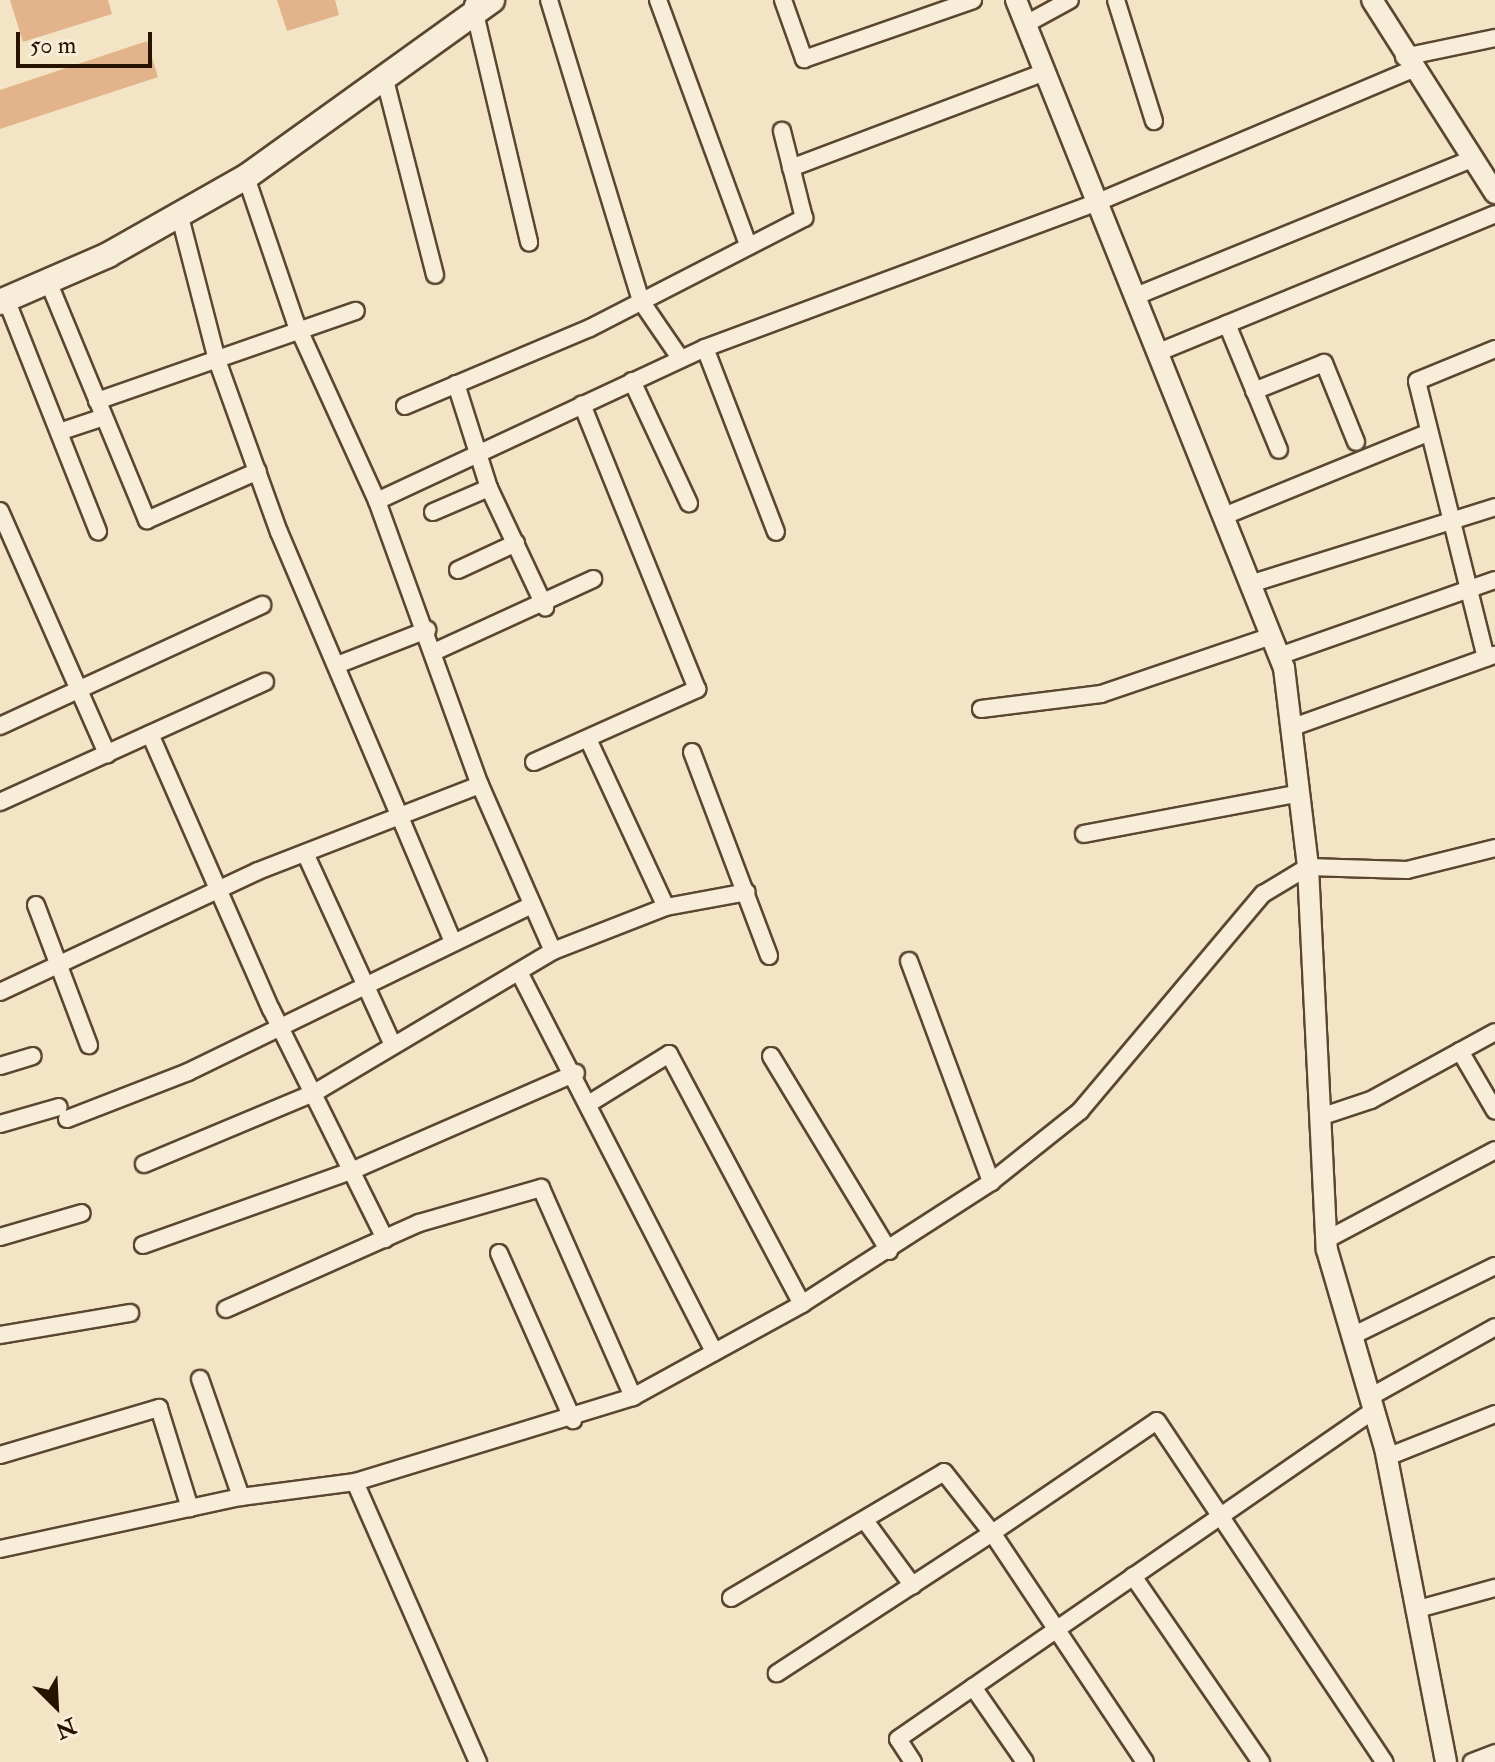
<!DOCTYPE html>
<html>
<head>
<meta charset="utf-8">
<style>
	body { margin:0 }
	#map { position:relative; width:1495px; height:1762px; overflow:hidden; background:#f2e4c4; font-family:"IM FELL Double Pica",serif }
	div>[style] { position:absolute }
	.building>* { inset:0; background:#e3b48c }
	.roads { filter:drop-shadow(2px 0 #5a4631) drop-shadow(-2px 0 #5a4631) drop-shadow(0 2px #5a4631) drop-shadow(0 -2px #5a4631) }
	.minor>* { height:16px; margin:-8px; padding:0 8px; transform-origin:8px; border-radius:8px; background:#f7edd9 }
	.tertiary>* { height:20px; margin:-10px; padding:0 10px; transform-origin:10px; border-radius:10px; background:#f7edd9 }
	.secondary>* { height:24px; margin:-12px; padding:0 12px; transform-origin:12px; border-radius:12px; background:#f7edd9 }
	span { translate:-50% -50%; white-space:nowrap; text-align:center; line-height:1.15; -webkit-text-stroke:7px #f7edd9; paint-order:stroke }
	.north { position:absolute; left:16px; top:1666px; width:80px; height:80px; -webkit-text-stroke:6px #f7edd9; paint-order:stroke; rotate:156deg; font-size:22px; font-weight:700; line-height:32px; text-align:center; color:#281200 }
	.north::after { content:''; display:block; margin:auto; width:28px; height:36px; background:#281200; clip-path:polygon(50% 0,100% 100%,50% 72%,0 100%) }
	.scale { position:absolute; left:16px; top:32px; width:136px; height:36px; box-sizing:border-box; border:4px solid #281200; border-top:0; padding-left:10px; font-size:24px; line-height:28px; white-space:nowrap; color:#281200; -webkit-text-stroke:6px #f7edd9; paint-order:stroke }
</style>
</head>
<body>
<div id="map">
	<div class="building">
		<i style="clip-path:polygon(10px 0,108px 0,112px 14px,23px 42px)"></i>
		<i style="clip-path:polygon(277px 0,335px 0,339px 15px,287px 31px)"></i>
		<i style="clip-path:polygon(147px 41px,158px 77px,0 129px,0 90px)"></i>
	</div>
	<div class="roads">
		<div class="minor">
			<i style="left:549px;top:0;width:315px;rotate:73deg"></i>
			<i style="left:641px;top:301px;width:69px;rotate:55.6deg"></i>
			<i style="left:658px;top:0;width:261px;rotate:69.8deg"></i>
			<i style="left:783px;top:0;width:63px;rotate:70.4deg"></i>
			<i style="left:804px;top:59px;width:179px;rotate:-19.2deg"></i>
			<i style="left:1116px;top:0;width:127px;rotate:72.6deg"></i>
			<i style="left:473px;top:5px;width:244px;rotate:76.7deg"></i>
			<i style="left:1026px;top:24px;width:50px;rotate:-28.6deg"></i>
			<i style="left:1404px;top:57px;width:93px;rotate:-11.8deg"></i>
			<i style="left:385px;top:80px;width:201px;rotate:75.6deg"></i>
			<i style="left:791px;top:168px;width:272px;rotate:-20.7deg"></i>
			<i style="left:246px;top:177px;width:152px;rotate:71.2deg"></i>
			<i style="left:295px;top:321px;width:198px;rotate:65.5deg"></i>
			<i style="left:377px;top:501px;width:302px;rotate:70.1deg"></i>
			<i style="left:480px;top:785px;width:181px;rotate:66.3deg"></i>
			<i style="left:179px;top:213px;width:152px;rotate:75.5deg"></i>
			<i style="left:217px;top:360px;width:183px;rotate:70.2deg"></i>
			<i style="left:279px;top:532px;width:442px;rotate:67deg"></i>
			<i style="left:48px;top:281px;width:259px;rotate:67.5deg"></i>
			<i style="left:147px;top:520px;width:121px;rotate:-23.8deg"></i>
			<i style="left:1136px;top:296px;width:363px;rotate:-22.2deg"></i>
			<i style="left:6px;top:299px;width:250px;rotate:68.4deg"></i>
			<i style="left:1227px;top:324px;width:136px;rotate:67.6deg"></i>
			<i style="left:705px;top:348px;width:197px;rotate:68.9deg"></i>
			<i style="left:1159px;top:352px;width:363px;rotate:-22.3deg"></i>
			<i style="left:632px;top:381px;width:135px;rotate:65deg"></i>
			<i style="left:456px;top:384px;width:109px;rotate:72.4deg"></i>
			<i style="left:489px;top:488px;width:132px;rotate:64.8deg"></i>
			<i style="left:1254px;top:391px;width:75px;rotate:-21.8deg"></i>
			<i style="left:1324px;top:363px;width:85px;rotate:67.9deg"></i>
			<i style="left:97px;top:401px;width:274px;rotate:-19.2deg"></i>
			<i style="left:405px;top:406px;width:201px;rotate:-22.9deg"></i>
			<i style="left:590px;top:328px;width:241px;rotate:-27.2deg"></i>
			<i style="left:804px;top:218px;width:90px;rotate:-104.2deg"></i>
			<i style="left:59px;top:432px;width:47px;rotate:-18.4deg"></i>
			<i style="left:377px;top:501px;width:362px;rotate:-25deg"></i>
			<i style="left:705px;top:348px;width:419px;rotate:-20.4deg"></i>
			<i style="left:1098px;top:202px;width:340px;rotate:-22.9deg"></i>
			<i style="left:0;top:511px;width:266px;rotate:66.2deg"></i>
			<i style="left:433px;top:512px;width:61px;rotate:-23.2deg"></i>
			<i style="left:1224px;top:516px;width:217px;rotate:-22.2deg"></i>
			<i style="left:458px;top:570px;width:64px;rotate:-25deg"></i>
			<i style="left:1250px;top:584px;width:257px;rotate:-17.4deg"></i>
			<i style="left:436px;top:651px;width:173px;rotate:-24.6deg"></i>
			<i style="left:1279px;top:656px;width:229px;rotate:-19.4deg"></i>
			<i style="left:1486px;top:658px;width:285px;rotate:-104deg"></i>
			<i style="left:1417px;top:381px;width:84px;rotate:-22.3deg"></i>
			<i style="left:337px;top:665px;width:97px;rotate:-21.3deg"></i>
			<i style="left:981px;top:709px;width:121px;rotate:-7.1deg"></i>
			<i style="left:1101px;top:694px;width:180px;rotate:-18.8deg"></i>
			<i style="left:0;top:726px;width:289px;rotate:-24.8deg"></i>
			<i style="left:1293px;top:727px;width:214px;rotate:-19.7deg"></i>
			<i style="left:150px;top:734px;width:300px;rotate:66.3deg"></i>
			<i style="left:271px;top:1009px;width:257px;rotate:63.6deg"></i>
			<i style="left:588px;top:739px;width:185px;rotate:65.1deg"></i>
			<i style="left:692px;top:752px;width:218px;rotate:69.3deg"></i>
			<i style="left:534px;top:762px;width:179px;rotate:-24.1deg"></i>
			<i style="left:697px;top:689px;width:307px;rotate:-112deg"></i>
			<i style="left:0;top:802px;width:291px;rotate:-24.4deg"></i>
			<i style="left:1084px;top:834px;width:220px;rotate:-10.7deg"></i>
			<i style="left:305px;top:853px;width:211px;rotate:65.4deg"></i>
			<i style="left:36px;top:905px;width:150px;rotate:69.3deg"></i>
			<i style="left:909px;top:961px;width:236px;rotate:69.6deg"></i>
			<i style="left:520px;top:974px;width:425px;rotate:62.8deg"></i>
			<i style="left:0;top:992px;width:285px;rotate:-25.1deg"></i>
			<i style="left:258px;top:871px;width:238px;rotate:-21.2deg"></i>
			<i style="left:1460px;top:1051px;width:69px;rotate:59.7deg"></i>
			<i style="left:771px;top:1056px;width:228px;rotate:58.8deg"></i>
			<i style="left:0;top:1066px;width:34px;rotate:-17deg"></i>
			<i style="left:590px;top:1103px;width:93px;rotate:-31.8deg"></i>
			<i style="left:669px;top:1054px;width:283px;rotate:62deg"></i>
			<i style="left:1320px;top:1117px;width:54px;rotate:-18.4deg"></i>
			<i style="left:1371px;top:1100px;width:141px;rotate:-28.7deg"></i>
			<i style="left:67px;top:1119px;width:130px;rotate:-21.2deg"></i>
			<i style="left:188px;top:1072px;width:378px;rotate:-25.9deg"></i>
			<i style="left:0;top:1124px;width:61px;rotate:-16.1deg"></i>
			<i style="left:144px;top:1164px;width:184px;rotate:-22.7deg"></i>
			<i style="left:314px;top:1093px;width:278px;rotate:-30.7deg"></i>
			<i style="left:553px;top:951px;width:121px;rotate:-21.3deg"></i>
			<i style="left:666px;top:907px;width:82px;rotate:-10.5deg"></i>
			<i style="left:0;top:1237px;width:85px;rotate:-16.3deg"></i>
			<i style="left:1326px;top:1240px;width:191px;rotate:-28deg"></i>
			<i style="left:143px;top:1245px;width:226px;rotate:-19.6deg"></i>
			<i style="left:356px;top:1169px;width:240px;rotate:-23.6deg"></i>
			<i style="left:499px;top:1253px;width:183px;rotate:66.1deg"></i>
			<i style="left:226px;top:1309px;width:211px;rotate:-24deg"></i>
			<i style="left:419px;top:1223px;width:127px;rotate:-16deg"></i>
			<i style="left:541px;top:1188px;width:228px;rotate:66.2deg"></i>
			<i style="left:0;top:1335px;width:132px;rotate:-9.6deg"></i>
			<i style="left:1352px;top:1336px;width:159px;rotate:-26.1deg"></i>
			<i style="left:200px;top:1379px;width:125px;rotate:70.8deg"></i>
			<i style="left:1370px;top:1397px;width:143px;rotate:-29.2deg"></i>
			<i style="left:0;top:1455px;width:166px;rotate:-16.5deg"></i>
			<i style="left:159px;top:1408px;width:105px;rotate:72.8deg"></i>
			<i style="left:1387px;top:1457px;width:116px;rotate:-21.7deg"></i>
			<i style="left:355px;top:1482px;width:306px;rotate:66.3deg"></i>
			<i style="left:866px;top:1522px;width:79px;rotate:53.7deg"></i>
			<i style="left:0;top:1549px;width:247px;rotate:-12.2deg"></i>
			<i style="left:241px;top:1497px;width:115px;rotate:-7.5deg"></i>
			<i style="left:355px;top:1482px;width:291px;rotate:-17deg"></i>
			<i style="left:633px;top:1397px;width:193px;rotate:-28.8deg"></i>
			<i style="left:802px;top:1304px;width:225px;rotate:-32.8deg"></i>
			<i style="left:991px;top:1182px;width:114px;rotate:-38.6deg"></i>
			<i style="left:1080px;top:1111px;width:284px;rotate:-49.9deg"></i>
			<i style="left:1263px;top:894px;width:52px;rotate:-31deg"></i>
			<i style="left:1308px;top:867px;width:99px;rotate:1.7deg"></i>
			<i style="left:1407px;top:870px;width:91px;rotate:-14deg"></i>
			<i style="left:1133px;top:1576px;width:226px;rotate:55.5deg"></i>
			<i style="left:731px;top:1598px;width:247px;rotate:-30.6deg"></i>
			<i style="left:944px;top:1472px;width:78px;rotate:51.8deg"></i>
			<i style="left:992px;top:1533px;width:257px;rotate:146.9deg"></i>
			<i style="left:1418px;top:1609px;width:80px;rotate:-15.3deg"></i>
			<i style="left:973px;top:1687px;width:91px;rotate:55.3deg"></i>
			<i style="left:913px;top:1762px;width:27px;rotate:-123deg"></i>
			<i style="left:898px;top:1739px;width:579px;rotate:-34.65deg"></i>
			<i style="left:1145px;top:1762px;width:275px;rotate:-123.7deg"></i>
			<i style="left:992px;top:1533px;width:199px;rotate:-34.2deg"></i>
			<i style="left:1157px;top:1421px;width:410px;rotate:56.3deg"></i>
			<i style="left:1472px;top:1762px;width:25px;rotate:-21deg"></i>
		</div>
		<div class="tertiary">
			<i style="left:1016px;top:0;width:720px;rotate:68.14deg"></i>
			<i style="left:1284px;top:668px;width:200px;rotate:83.1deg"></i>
			<i style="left:1308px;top:867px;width:383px;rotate:87.2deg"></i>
			<i style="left:1327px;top:1250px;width:206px;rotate:73.7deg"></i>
			<i style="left:1385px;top:1448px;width:320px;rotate:79deg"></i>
			<i style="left:1372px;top:0;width:229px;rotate:57.5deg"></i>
		</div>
		<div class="secondary">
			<i style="left:0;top:302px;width:118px;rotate:-23.5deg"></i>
			<i style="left:108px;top:255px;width:159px;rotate:-29.5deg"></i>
			<i style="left:246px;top:177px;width:303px;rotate:-35.7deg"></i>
		</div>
	</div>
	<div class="north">N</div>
	<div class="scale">50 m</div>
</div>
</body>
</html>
